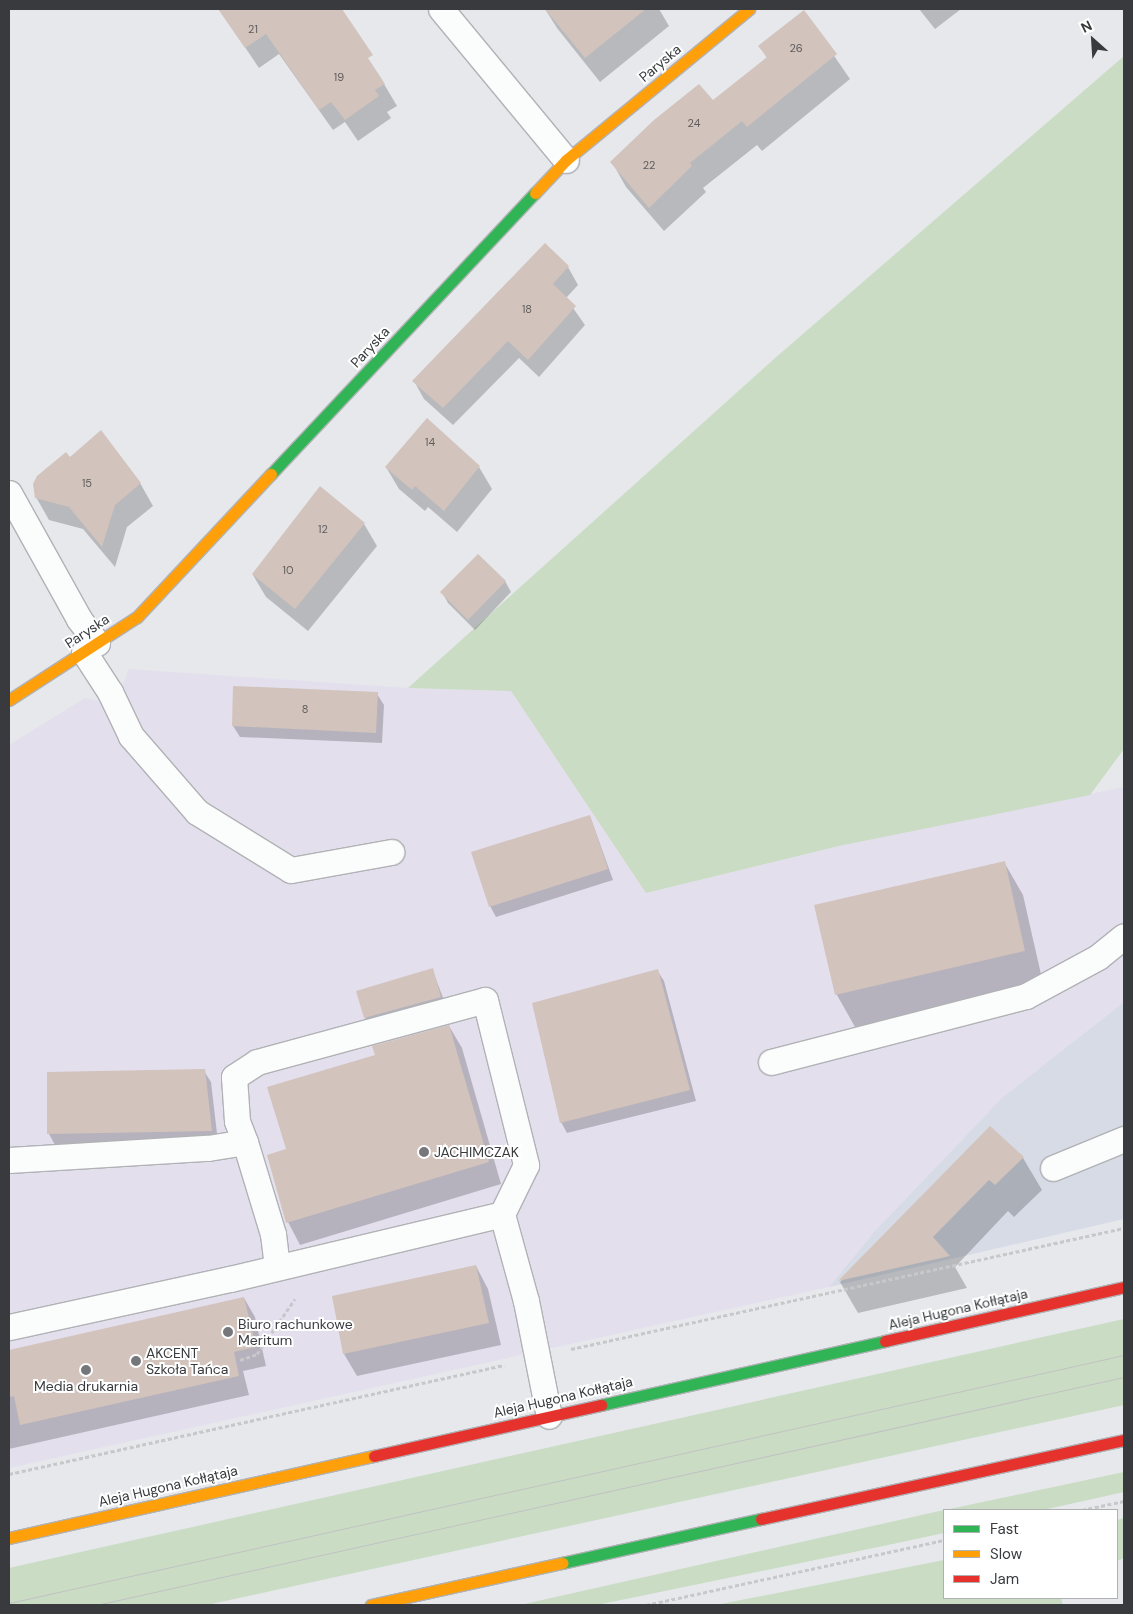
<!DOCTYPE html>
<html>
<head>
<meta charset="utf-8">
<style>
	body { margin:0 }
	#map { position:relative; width:1133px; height:1614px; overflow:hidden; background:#e6e8ec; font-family:"DM Sans",sans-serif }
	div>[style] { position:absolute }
	.commercial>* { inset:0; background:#e4dfed }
	.built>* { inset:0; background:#d6dbe6 }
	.green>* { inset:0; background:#cadcc4 }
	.shadow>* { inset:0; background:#0003 }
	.building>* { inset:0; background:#d2c3bc }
	.path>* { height:3px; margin-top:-1.5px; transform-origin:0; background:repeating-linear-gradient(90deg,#c7c8ca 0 4px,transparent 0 6.5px) }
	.roads { filter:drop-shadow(1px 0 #b0b2b5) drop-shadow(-1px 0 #b0b2b5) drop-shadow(0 1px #b0b2b5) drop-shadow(0 -1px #b0b2b5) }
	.lane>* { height:25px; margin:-12.5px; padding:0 12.5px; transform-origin:12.5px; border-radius:12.5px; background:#fbfcfc }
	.fast>* { height:11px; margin:-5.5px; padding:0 5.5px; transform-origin:5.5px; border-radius:5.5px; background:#30b455 }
	.slow>* { height:11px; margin:-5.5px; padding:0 5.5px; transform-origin:5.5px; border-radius:5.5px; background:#ff9f0a }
	.jam>* { height:11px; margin:-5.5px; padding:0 5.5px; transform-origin:5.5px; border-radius:5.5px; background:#e5322d }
	.tram>* { height:1px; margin:-0.5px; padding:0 0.5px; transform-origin:0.5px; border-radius:0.5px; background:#c1c2c2 }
	.dots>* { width:14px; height:14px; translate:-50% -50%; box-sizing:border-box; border:2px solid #fff; border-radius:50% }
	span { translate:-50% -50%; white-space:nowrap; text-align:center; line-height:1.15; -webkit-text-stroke:4px #fff; paint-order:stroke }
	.number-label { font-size:11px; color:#5e5c5d }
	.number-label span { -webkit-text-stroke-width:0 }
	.street-label { font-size:14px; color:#383a3d }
	.poi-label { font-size:14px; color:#383a3d }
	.left { translate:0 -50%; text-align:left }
	.frame { position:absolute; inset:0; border:10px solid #383a3d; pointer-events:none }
	.legend { position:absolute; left:943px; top:1509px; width:175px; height:90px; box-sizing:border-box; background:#fff; border:1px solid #afb0b1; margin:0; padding:6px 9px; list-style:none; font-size:15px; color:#383a3d }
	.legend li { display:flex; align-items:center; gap:10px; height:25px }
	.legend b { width:25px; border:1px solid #afb0b1 }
	.north { position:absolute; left:1068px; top:15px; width:50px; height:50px; -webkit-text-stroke:4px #fff; paint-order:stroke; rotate:334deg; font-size:14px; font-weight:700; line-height:20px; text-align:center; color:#383a3d }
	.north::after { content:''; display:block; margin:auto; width:18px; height:22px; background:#383a3d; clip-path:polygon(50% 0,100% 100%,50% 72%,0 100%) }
</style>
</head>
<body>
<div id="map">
	<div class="commercial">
		<i style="clip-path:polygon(129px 669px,408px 688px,511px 691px,646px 893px,839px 846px,1124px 787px,1124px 1002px,1003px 1097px,875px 1231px,829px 1287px,9px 1468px,9px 745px,85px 698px,98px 701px,122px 686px)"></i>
	</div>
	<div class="built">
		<i style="clip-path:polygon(1124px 1002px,1124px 1219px,829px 1287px,875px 1231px,1003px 1097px)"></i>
	</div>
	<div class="green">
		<i style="clip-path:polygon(1124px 56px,1124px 749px,1090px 795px,839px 846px,646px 893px,511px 691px,408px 688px,774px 359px)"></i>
		<i style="clip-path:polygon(1124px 1319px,1124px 1405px,207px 1605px,9px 1605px,9px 1568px)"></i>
		<i style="clip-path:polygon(1124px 1472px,1124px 1492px,1043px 1510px,945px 1510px)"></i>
		<i style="clip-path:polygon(944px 1510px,944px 1533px,888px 1545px,597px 1605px,520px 1605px)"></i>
		<i style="clip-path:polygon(1124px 1518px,1124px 1558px,1117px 1561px,1117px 1520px)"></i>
		<i style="clip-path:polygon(944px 1560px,944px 1598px,1061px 1598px,1063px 1605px,716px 1605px)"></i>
	</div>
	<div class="shadow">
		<i style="clip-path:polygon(219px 9px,325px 9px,384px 84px,397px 106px,387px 112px,391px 118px,358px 141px,345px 122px,333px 130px,279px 54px,259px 68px)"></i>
		<i style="clip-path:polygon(545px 9px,659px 9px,669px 26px,600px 82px,557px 28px)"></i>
		<i style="clip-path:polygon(919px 9px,961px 9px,935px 29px)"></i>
		<i style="clip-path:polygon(804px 12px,850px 79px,762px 151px,757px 145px,703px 188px,706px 192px,664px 231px,626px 187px,612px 162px,712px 102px,767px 58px,760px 46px)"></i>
		<i style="clip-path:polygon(568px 267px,578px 285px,566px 298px,585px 325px,539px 377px,519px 358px,453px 425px,424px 399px,414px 381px)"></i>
		<i style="clip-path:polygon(386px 467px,479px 467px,492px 489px,457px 532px,428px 507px,425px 511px,399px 489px)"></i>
		<i style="clip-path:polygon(140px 483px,153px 506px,127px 527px,115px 567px,83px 529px,49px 520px,36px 497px)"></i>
		<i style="clip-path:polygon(364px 524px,377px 546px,308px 631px,266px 597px,253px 575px)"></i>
		<i style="clip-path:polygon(505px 581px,511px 592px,475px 630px,448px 603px,442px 592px)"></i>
		<i style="clip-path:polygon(377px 694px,384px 705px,382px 743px,240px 737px,233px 726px)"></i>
		<i style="clip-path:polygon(590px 816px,613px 880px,496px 917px,490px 906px)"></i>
		<i style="clip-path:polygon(1004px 862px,1023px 895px,1043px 983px,855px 1027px,837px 995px,816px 906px)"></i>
		<i style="clip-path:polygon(432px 969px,447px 1008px,371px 1029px,365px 1018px)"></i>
		<i style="clip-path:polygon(657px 970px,664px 981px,696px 1101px,567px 1133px,561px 1122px)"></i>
		<i style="clip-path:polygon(449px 1026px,462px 1048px,501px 1184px,300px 1245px,288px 1222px,288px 1150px,376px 1055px)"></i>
		<i style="clip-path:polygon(204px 1071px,211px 1082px,218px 1142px,55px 1145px,49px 1134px)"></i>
		<i style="clip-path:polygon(990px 1128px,1023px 1158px,1042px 1190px,1014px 1217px,1008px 1211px,955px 1267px,967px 1288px,858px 1313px,840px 1282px)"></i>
		<i style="clip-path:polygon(476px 1266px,488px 1289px,501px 1345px,357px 1376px,344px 1354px)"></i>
		<i style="clip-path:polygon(244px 1298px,255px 1317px,266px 1366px,243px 1371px,249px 1395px,9px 1449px,9px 1351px)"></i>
	</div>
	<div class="building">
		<i style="clip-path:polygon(218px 9px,342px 9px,373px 55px,368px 58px,385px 84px,375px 90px,379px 96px,345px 120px,331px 102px,319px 110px,266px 34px,245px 48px)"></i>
		<i style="clip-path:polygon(545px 9px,646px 9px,585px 58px)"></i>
		<i style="clip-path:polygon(804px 10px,837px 54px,747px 127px,742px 121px,690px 163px,692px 166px,649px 208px,610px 162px,654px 120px,699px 84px,713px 100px,767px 57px,758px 46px)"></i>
		<i style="clip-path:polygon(545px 243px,569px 266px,553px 284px,576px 306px,528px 360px,508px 341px,443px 408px,412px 381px)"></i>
		<i style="clip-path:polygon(427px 418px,480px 466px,444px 511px,415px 486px,412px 490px,385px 467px)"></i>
		<i style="clip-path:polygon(101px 430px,141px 483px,115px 505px,102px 547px,69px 507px,35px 498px,33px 484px,37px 476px,66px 452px,70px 457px)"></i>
		<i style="clip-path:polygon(320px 486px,365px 523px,295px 609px,252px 574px)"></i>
		<i style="clip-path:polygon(478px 554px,506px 581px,468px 620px,440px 592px)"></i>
		<i style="clip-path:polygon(233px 686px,378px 692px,376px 733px,232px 726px)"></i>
		<i style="clip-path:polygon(590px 815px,608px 869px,489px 907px,471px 852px)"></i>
		<i style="clip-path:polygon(1005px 861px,1025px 951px,835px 995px,814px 905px)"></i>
		<i style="clip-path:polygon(433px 968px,441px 997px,364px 1018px,356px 991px)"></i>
		<i style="clip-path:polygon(658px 969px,690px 1090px,560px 1123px,532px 1003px)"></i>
		<i style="clip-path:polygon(449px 1025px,489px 1162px,286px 1223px,267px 1155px,286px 1149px,267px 1087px,375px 1055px,372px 1046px)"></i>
		<i style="clip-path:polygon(205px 1069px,212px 1131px,47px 1134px,47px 1072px)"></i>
		<i style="clip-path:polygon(990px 1126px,1024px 1157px,995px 1185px,989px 1180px,933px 1237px,950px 1256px,838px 1281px)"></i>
		<i style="clip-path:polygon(476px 1265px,489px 1323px,343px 1354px,332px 1296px)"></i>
		<i style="clip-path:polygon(244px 1297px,256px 1347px,234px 1352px,239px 1376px,20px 1425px,14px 1396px,9px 1397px,9px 1350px)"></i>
	</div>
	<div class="path">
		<i style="left:571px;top:1349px;width:566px;rotate:-12.34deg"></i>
		<i style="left:240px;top:1360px;width:18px;rotate:-19deg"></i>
		<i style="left:257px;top:1354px;width:67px;rotate:-55.4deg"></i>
		<i style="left:9px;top:1474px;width:507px;rotate:-12.42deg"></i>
		<i style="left:1082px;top:1510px;width:43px;rotate:-12.1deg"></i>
		<i style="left:646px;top:1605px;width:305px;rotate:-12.3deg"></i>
	</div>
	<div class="roads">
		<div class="lane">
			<i style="left:441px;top:9px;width:196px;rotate:50.4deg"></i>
			<i style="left:9px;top:493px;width:144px;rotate:60.9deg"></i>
			<i style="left:79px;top:619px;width:30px;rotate:53deg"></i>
			<i style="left:84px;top:652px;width:48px;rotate:57deg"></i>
			<i style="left:110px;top:692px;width:49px;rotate:64.5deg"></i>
			<i style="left:131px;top:736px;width:101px;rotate:49deg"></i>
			<i style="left:197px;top:812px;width:110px;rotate:31.7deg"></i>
			<i style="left:291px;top:870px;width:102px;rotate:-10.2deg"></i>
			<i style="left:771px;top:1062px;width:263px;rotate:-14.5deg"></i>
			<i style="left:1026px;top:996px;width:82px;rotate:-28.4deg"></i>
			<i style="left:1098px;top:957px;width:33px;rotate:-39deg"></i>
			<i style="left:245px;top:1142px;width:22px;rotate:-111deg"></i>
			<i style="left:237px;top:1121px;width:44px;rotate:-93.9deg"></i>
			<i style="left:234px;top:1077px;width:27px;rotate:-33deg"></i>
			<i style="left:257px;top:1062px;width:236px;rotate:-15.2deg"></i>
			<i style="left:485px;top:1000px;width:170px;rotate:76deg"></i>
			<i style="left:526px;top:1165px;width:55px;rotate:116.1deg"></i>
			<i style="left:9px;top:1160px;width:199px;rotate:-3.5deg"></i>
			<i style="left:208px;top:1148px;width:37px;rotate:-9deg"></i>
			<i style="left:245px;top:1142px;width:96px;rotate:73.1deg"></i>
			<i style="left:273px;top:1234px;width:32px;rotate:83deg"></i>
			<i style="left:1053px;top:1168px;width:77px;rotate:-22.2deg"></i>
			<i style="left:9px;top:1327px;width:226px;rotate:-12.3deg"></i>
			<i style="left:230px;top:1279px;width:280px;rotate:-13.4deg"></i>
			<i style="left:502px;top:1214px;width:90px;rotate:74.6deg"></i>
			<i style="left:526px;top:1301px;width:117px;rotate:78.7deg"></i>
		</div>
		<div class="fast">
			<i style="left:271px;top:474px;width:386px;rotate:-46.8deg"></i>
			<i style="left:601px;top:1405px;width:291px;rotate:-12.7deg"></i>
			<i style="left:562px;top:1563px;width:204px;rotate:-12.5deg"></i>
		</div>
		<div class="slow">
			<i style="left:535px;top:193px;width:45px;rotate:-46.8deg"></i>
			<i style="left:566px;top:160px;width:237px;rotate:-39.5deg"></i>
			<i style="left:9px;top:700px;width:153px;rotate:-33deg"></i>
			<i style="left:137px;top:617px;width:196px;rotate:-46.9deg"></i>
			<i style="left:9px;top:1538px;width:374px;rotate:-12.7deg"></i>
			<i style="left:371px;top:1605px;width:196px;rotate:-12.4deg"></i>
		</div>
		<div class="jam">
			<i style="left:885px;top:1341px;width:245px;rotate:-12.7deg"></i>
			<i style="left:374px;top:1456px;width:233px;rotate:-12.7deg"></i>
			<i style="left:761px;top:1519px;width:371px;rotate:-12.3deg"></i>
		</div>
	</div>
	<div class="tram">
		<i style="left:9px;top:1603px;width:1142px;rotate:-12.54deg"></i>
		<i style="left:96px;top:1605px;width:1053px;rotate:-12.51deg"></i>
	</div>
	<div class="dots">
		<i style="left:424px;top:1152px;background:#75777a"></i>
		<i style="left:228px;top:1332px;background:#75777a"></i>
		<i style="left:136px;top:1361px;background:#75777a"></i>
		<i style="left:86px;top:1370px;background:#75777a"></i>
	</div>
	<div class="number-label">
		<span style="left:253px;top:29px">21</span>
		<span style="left:796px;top:48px">26</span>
		<span style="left:339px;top:77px">19</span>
		<span style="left:694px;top:123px">24</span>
		<span style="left:649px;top:165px">22</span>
		<span style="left:527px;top:309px">18</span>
		<span style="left:430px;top:442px">14</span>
		<span style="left:87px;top:483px">15</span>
		<span style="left:323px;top:529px">12</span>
		<span style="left:288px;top:570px">10</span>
		<span style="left:305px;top:709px">8</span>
	</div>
	<div class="street-label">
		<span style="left:660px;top:63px;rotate:-40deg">Paryska</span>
		<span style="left:370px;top:347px;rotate:-47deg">Paryska</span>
		<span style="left:87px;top:631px;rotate:-33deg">Paryska</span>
		<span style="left:958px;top:1309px;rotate:-13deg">Aleja Hugona Kołłątaja</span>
		<span style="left:563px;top:1397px;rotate:-13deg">Aleja Hugona Kołłątaja</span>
		<span style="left:168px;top:1486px;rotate:-13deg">Aleja Hugona Kołłątaja</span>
	</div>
	<div class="poi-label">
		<span class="left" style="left:434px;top:1152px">JACHIMCZAK</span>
		<span class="left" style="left:238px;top:1332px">Biuro rachunkowe<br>Meritum</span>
		<span class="left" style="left:146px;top:1361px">AKCENT<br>Szkoła Tańca</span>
		<span style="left:86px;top:1386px">Media drukarnia</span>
	</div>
	<div class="frame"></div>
	<ul class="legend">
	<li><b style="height:6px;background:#30b455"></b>Fast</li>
	<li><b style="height:6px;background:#ff9f0a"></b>Slow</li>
	<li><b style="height:6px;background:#e5322d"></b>Jam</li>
	</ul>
	<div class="north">N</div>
</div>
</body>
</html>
